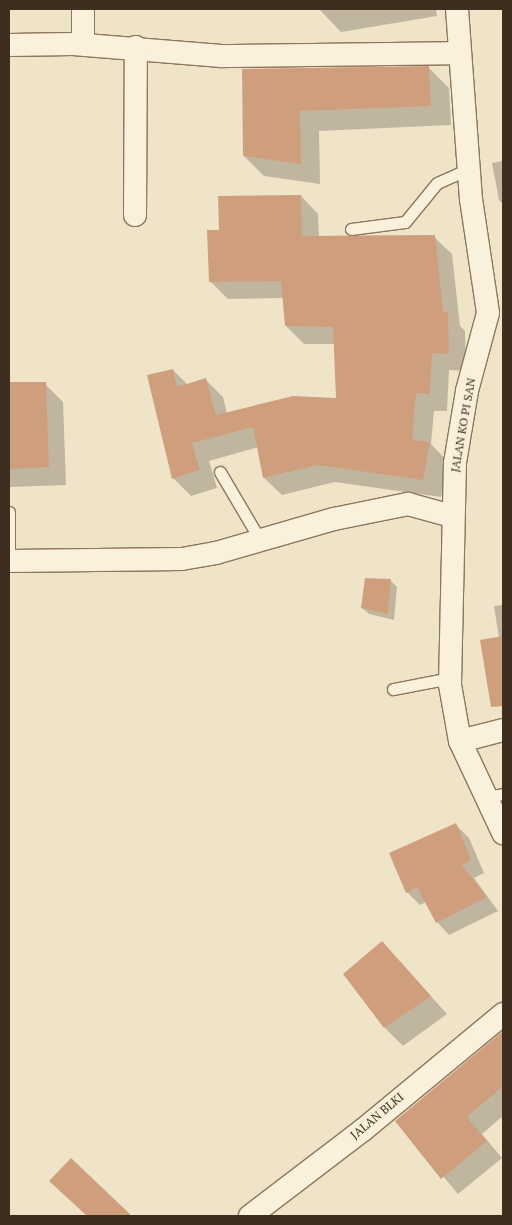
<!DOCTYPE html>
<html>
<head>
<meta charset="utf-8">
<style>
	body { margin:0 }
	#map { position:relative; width:512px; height:1225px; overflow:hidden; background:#f0e4c8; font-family:"PT Serif",serif }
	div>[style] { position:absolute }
	.shadow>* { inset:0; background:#0003 }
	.building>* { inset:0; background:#cf9f7d }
	.roads { filter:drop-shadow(1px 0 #8d765c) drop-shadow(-1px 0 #8d765c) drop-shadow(0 1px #8d765c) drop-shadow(0 -1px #8d765c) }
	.lane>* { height:11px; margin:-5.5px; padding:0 5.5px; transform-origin:5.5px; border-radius:5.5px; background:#faf1dc }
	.street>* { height:22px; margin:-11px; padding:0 11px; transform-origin:11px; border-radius:11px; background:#faf1dc }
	span { translate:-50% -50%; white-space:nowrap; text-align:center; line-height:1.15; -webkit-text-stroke:4.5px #f7eed8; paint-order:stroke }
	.street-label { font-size:12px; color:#3d2e20 }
	.frame { position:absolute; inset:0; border:10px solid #3d2e20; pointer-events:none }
</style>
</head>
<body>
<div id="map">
	<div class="shadow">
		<i style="clip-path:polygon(319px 9px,436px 9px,437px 16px,341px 32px)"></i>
		<i style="clip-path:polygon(429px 68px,449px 88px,451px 125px,319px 131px,320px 184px,264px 176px,244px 156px,243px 70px)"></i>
		<i style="clip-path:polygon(503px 161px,503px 204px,499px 200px,492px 163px)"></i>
		<i style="clip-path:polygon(301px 196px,318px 214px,319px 237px,434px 237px,452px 254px,460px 326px,465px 331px,466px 371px,449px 370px,447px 411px,434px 411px,431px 444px,447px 461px,441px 497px,335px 482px,282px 495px,264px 478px,259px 447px,209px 461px,217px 488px,191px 496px,173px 478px,173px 370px,188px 385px,205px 379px,223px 397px,227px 414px,337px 399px,335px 344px,304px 344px,286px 326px,283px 298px,228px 299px,210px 281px,220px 231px)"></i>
		<i style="clip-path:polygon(9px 383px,45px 384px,63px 402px,66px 485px,9px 487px)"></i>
		<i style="clip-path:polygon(390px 580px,397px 587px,394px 620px,369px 614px,362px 608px)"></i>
		<i style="clip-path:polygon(503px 605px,503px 687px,500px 688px,499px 638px,494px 606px)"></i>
		<i style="clip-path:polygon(456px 825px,469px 838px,484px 873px,474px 878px,498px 911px,449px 935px,437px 922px,426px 902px,420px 905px,407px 892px)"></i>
		<i style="clip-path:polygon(399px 961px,447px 1014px,403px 1046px,385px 1028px,345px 974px)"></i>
		<i style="clip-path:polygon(503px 1032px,503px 1116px,482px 1134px,502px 1158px,458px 1194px,397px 1121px)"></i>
	</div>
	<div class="building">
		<i style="clip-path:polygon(429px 66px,431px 106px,300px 111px,301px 164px,243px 156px,242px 69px)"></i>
		<i style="clip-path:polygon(301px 195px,302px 236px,435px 235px,443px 312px,448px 312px,449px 354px,432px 353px,430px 394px,416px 393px,412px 440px,430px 442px,423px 480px,317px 465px,263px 478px,253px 427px,192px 443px,200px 470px,172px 479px,147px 375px,173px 369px,177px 387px,206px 378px,216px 415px,293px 396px,336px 398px,333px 327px,285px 326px,281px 281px,209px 282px,207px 230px,219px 230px,218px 196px)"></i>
		<i style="clip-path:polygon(9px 382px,46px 382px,49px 467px,9px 469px)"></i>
		<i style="clip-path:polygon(365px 578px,391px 579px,388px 614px,361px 608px)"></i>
		<i style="clip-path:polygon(503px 636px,503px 706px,491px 707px,480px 640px)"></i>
		<i style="clip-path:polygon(456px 823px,471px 860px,462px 865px,487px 897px,436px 923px,417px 887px,406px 893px,389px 853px)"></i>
		<i style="clip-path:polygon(382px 941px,431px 996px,384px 1028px,343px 974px)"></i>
		<i style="clip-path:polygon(503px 1031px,503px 1086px,467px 1117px,487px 1141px,441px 1179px,395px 1121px)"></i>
		<i style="clip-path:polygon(71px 1158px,132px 1216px,87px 1216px,49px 1181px)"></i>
	</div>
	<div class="roads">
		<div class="lane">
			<i style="left:351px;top:229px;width:54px;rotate:-7.4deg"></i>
			<i style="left:405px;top:222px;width:50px;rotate:-50.6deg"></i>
			<i style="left:437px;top:183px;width:35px;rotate:-24deg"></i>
			<i style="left:220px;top:472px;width:79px;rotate:59.5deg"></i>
			<i style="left:9px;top:561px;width:49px;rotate:-90deg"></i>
			<i style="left:393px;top:689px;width:58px;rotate:-10.9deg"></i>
			<i style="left:486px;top:797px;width:17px;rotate:-10deg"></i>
		</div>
		<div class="street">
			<i style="left:83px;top:9px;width:35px;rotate:90deg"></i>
			<i style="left:457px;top:9px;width:191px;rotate:85.8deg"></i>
			<i style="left:471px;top:199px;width:115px;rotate:81.5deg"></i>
			<i style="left:488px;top:313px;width:81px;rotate:105.1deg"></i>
			<i style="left:467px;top:391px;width:73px;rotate:99.5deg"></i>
			<i style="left:455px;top:463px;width:222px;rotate:91.3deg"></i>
			<i style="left:450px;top:685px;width:57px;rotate:79.9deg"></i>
			<i style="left:460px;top:741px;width:102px;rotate:64.9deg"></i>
			<i style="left:9px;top:45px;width:64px;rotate:-0.9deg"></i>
			<i style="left:73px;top:44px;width:149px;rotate:4.6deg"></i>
			<i style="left:222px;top:56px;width:237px;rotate:-0.7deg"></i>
			<i style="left:135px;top:215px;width:168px;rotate:-89.7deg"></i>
			<i style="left:9px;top:561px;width:173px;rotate:-0.7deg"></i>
			<i style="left:182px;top:559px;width:35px;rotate:-10deg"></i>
			<i style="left:216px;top:553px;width:123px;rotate:-16.1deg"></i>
			<i style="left:334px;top:519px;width:76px;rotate:-11.5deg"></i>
			<i style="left:408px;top:504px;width:46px;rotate:15.3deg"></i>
			<i style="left:460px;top:741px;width:44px;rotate:-14.3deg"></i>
			<i style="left:250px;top:1216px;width:142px;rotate:-37.3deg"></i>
			<i style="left:363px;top:1130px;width:182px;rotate:-39.6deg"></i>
		</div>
	</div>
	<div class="street-label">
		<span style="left:463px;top:425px;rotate:-80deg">JALAN KO PI SAN</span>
		<span style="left:377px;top:1116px;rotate:-40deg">JALAN BLKI</span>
	</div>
	<div class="frame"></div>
</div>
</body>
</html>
